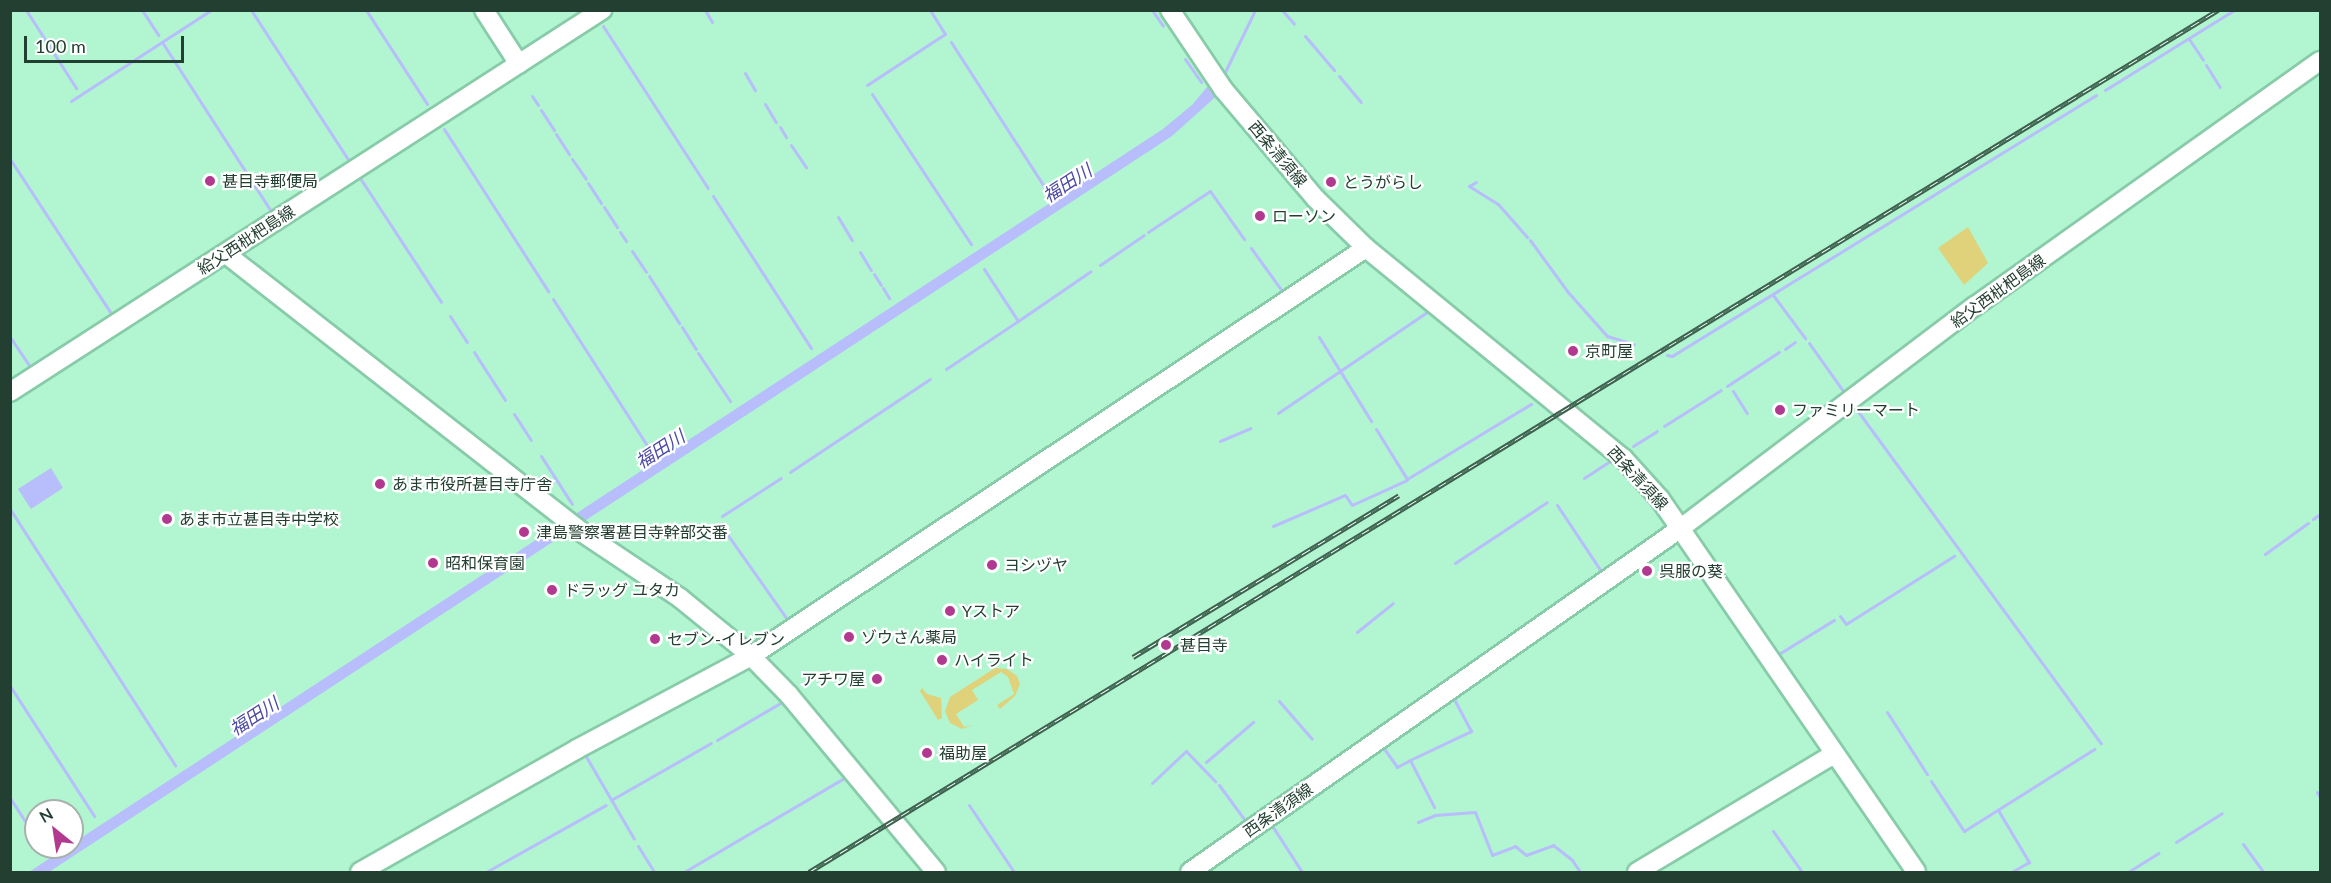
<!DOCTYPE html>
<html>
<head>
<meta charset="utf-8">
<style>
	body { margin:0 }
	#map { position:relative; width:2331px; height:883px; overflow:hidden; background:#b1f5d1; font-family:Lato,"Noto Sans JP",sans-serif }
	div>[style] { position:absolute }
	.green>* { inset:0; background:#dfd27b }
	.water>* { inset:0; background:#b8bdfb }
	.stream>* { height:3px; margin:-1.5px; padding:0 1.5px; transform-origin:1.5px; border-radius:1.5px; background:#b8bdfb }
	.roads { filter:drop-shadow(2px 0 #88cba8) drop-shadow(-2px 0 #88cba8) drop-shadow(0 2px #88cba8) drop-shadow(0 -2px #88cba8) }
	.secondary>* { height:18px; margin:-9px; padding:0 9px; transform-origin:9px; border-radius:9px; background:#fff }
	.rail>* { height:5px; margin-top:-2.5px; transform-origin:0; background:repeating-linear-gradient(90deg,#fff 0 9px,#3e614f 0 18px); box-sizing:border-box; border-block:2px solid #3e614f }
	.dots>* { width:16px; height:16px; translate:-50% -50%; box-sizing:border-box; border:3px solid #fff; border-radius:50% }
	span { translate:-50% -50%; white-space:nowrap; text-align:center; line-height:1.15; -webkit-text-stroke:4.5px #fff; paint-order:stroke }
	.street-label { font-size:16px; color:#233f31 }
	.poi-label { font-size:16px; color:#233f31 }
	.left { translate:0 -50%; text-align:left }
	.right { translate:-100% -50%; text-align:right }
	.water-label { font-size:18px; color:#4c4aa3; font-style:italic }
	.frame { position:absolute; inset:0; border:12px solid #233f31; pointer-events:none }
	.north { position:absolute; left:24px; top:799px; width:60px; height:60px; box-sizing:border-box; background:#fff; border:2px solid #a7b2ad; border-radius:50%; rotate:330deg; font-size:16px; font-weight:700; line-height:24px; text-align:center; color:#233f31 }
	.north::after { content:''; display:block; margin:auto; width:21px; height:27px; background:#b13a90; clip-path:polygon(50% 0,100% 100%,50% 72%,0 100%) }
	.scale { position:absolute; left:24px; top:36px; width:160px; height:27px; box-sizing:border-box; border:3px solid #233f31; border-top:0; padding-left:8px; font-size:18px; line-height:21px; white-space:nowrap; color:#233f31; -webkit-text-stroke:4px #fff; paint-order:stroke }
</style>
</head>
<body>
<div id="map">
	<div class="green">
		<i style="clip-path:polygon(1968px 227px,1988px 263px,1964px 285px,1938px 248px)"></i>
		<i style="clip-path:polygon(995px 668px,1007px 669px,1017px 676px,1020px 684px,1015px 696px,1000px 709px,997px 705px,1014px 694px,1008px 677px,1001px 672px,972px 690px,978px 700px,956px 714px,964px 727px,973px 725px,962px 729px,950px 723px,945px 711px,950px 697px)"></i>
		<i style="clip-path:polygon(922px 688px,927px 694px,941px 698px,942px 718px,938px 720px,920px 691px)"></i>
	</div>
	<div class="water">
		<i style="clip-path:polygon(1213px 80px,1221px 92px,1172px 136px,49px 872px,29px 872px,1163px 129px,1192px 105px)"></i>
		<i style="clip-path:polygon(51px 468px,63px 488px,31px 509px,18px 489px)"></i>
	</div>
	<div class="stream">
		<i style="left:26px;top:10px;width:93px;rotate:57.3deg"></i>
		<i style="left:142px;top:10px;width:30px;rotate:57deg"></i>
		<i style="left:251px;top:10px;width:180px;rotate:57deg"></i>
		<i style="left:366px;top:10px;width:112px;rotate:57deg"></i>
		<i style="left:705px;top:10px;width:14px;rotate:60deg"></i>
		<i style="left:1152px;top:10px;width:19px;rotate:55deg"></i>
		<i style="left:1282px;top:10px;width:18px;rotate:49deg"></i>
		<i style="left:603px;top:26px;width:193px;rotate:57.1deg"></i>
		<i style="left:1305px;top:36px;width:45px;rotate:49.5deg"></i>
		<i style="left:2189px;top:39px;width:25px;rotate:56deg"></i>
		<i style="left:162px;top:42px;width:201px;rotate:57.2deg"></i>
		<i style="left:951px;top:42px;width:181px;rotate:57.2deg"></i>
		<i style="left:1185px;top:59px;width:28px;rotate:55deg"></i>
		<i style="left:2206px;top:65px;width:26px;rotate:58deg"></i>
		<i style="left:745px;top:73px;width:20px;rotate:60deg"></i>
		<i style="left:1223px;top:76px;width:73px;rotate:-64.1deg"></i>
		<i style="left:1339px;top:76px;width:34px;rotate:50deg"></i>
		<i style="left:867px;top:85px;width:93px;rotate:-33.2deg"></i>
		<i style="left:945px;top:34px;width:28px;rotate:-122deg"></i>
		<i style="left:2105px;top:90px;width:152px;rotate:-31.8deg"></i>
		<i style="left:872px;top:94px;width:180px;rotate:56.6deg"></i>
		<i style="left:532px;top:96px;width:11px;rotate:56deg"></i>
		<i style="left:71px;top:101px;width:167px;rotate:-33deg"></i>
		<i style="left:765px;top:104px;width:21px;rotate:59deg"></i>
		<i style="left:541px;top:110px;width:24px;rotate:57deg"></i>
		<i style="left:780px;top:127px;width:12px;rotate:59deg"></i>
		<i style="left:444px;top:129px;width:193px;rotate:57.3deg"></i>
		<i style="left:556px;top:134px;width:24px;rotate:57deg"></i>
		<i style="left:791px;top:145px;width:27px;rotate:56deg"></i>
		<i style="left:10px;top:159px;width:186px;rotate:56.8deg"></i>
		<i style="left:572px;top:159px;width:24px;rotate:55deg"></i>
		<i style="left:360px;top:178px;width:148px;rotate:56.8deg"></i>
		<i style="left:1476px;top:182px;width:8px;rotate:150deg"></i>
		<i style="left:1469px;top:186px;width:34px;rotate:32deg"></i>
		<i style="left:1498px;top:204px;width:44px;rotate:48.7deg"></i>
		<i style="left:588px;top:183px;width:24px;rotate:57deg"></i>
		<i style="left:713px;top:196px;width:181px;rotate:57.2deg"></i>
		<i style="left:604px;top:207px;width:24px;rotate:57deg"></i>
		<i style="left:838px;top:217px;width:27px;rotate:59deg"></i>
		<i style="left:620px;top:232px;width:11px;rotate:56deg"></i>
		<i style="left:1148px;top:232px;width:74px;rotate:-33.5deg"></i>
		<i style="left:1210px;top:191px;width:59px;rotate:54.7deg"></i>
		<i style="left:1530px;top:240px;width:63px;rotate:54deg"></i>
		<i style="left:1567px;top:291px;width:60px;rotate:48.4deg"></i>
		<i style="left:1607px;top:336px;width:28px;rotate:17deg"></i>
		<i style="left:1251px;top:248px;width:53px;rotate:54.2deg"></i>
		<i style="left:632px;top:251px;width:25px;rotate:56deg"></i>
		<i style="left:860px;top:252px;width:21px;rotate:59deg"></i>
		<i style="left:1100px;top:265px;width:53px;rotate:-34.3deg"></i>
		<i style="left:874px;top:274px;width:13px;rotate:58deg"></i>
		<i style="left:649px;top:276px;width:56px;rotate:57.4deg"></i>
		<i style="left:883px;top:288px;width:12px;rotate:59deg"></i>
		<i style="left:1773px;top:295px;width:54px;rotate:53.3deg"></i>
		<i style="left:553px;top:299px;width:183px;rotate:57.3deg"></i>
		<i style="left:450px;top:316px;width:31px;rotate:57deg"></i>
		<i style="left:1018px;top:321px;width:88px;rotate:-34.4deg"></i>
		<i style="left:682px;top:327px;width:26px;rotate:58deg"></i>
		<i style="left:10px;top:337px;width:34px;rotate:56deg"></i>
		<i style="left:1319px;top:337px;width:99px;rotate:58.2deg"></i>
		<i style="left:1809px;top:343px;width:64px;rotate:54.6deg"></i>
		<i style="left:1785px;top:349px;width:12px;rotate:-35deg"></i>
		<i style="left:474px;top:352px;width:57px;rotate:57.1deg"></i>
		<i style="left:698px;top:353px;width:58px;rotate:56.3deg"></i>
		<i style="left:1667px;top:355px;width:5px;rotate:11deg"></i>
		<i style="left:1672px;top:356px;width:498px;rotate:-31.6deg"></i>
		<i style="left:946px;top:369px;width:87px;rotate:-33.7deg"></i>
		<i style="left:1018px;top:321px;width:62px;rotate:-123.2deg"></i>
		<i style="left:1727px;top:386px;width:62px;rotate:-33.2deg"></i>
		<i style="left:1733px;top:391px;width:26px;rotate:58deg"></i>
		<i style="left:1854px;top:406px;width:418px;rotate:53.8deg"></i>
		<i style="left:1278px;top:413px;width:184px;rotate:-34.1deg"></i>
		<i style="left:514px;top:414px;width:31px;rotate:57deg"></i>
		<i style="left:1664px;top:426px;width:67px;rotate:-32.3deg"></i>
		<i style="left:1376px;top:429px;width:59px;rotate:58.2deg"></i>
		<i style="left:1407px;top:479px;width:145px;rotate:-31.2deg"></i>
		<i style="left:1220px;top:441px;width:33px;rotate:-23deg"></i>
		<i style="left:1633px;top:446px;width:28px;rotate:-32deg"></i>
		<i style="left:541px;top:456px;width:57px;rotate:57.1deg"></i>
		<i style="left:790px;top:472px;width:168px;rotate:-33.6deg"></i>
		<i style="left:1584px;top:478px;width:31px;rotate:-33deg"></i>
		<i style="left:1557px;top:505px;width:83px;rotate:56.3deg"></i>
		<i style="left:10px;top:509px;width:305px;rotate:57.2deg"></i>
		<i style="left:722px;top:516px;width:70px;rotate:-32.8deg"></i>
		<i style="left:2313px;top:519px;width:9px;rotate:-36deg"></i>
		<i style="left:720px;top:524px;width:116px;rotate:54.8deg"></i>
		<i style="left:1273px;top:526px;width:78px;rotate:-23.3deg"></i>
		<i style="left:1345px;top:495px;width:12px;rotate:55deg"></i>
		<i style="left:1352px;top:505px;width:60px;rotate:-24.4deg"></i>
		<i style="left:2265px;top:554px;width:53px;rotate:-35.8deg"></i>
		<i style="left:1455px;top:563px;width:110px;rotate:-33.5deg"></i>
		<i style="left:1840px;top:616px;width:10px;rotate:53deg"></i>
		<i style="left:1846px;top:624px;width:128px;rotate:-32.2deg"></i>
		<i style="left:1357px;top:632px;width:46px;rotate:-38.9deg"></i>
		<i style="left:1777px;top:655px;width:67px;rotate:-31.6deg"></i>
		<i style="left:10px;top:686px;width:155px;rotate:57.1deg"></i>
		<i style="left:1279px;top:701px;width:50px;rotate:49deg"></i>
		<i style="left:1887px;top:712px;width:74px;rotate:57.2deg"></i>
		<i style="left:717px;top:740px;width:75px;rotate:-30.3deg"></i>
		<i style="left:1382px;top:746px;width:26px;rotate:54deg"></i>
		<i style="left:1397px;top:767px;width:15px;rotate:-28deg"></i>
		<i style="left:1410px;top:760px;width:53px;rotate:62.9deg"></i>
		<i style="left:584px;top:753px;width:99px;rotate:59.8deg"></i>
		<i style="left:1410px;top:760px;width:68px;rotate:-25.4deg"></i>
		<i style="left:1471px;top:731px;width:40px;rotate:-118deg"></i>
		<i style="left:1206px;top:762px;width:62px;rotate:-40.4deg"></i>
		<i style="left:1931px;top:781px;width:60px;rotate:56.6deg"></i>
		<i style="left:1964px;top:831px;width:154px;rotate:-32.2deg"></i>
		<i style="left:1152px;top:783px;width:47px;rotate:-43.3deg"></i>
		<i style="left:1186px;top:751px;width:42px;rotate:46deg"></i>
		<i style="left:1219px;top:785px;width:47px;rotate:53.6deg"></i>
		<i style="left:2317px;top:792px;width:6px;rotate:59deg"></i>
		<i style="left:10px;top:798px;width:48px;rotate:57deg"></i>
		<i style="left:611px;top:800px;width:115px;rotate:-29.7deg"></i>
		<i style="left:969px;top:805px;width:81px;rotate:56.1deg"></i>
		<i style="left:1998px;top:810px;width:61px;rotate:59.2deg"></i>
		<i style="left:2029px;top:862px;width:20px;rotate:150deg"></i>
		<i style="left:1418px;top:822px;width:18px;rotate:-22deg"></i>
		<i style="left:1435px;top:815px;width:40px;rotate:-4.3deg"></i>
		<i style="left:1475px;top:812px;width:46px;rotate:68.4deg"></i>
		<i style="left:1492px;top:855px;width:25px;rotate:-21deg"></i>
		<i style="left:1515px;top:846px;width:14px;rotate:39deg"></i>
		<i style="left:1526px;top:855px;width:29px;rotate:-20deg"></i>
		<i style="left:1553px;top:845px;width:24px;rotate:38deg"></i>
		<i style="left:1572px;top:860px;width:14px;rotate:56deg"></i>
		<i style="left:1271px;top:824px;width:57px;rotate:57.1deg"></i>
		<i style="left:1773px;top:831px;width:50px;rotate:54.7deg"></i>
		<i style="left:2176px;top:842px;width:54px;rotate:-32.2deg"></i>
		<i style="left:2243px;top:844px;width:34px;rotate:54deg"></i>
		<i style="left:638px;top:846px;width:31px;rotate:58deg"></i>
		<i style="left:42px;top:847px;width:7px;rotate:56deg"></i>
		<i style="left:486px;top:872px;width:137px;rotate:-29.2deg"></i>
		<i style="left:684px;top:872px;width:188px;rotate:-30.4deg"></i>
		<i style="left:2128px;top:872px;width:36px;rotate:-32deg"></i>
	</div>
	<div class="roads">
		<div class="secondary">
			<i style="left:484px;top:10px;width:64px;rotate:57.1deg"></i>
			<i style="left:1170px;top:10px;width:95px;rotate:56.1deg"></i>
			<i style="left:1223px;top:89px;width:143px;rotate:49.8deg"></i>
			<i style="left:1315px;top:198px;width:71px;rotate:44.4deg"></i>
			<i style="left:1366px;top:248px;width:332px;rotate:39.3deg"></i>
			<i style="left:1623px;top:458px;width:55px;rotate:47.9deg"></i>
			<i style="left:1660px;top:499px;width:452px;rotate:55.5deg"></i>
			<i style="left:226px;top:254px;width:449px;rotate:38deg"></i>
			<i style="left:580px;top:531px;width:120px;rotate:33.8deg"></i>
			<i style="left:680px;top:598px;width:92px;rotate:39.2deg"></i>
			<i style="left:751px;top:656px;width:54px;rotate:45.7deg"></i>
			<i style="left:789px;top:695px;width:230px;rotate:50.3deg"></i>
			<i style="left:10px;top:392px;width:705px;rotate:-32.83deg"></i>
			<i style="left:360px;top:872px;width:249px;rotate:-29.5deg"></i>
			<i style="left:577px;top:749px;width:197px;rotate:-28.1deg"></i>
			<i style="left:751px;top:656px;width:738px;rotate:-33.56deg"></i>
			<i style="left:1190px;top:872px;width:600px;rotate:-35.02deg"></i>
			<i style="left:1681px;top:528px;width:368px;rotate:-37.1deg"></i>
			<i style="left:1975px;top:306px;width:423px;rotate:-35.4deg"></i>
			<i style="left:1637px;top:872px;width:230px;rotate:-30.9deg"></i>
		</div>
	</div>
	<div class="rail">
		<i style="left:1133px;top:657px;width:311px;rotate:-31.3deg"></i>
		<i style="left:809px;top:872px;width:1652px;rotate:-31.46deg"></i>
	</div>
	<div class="dots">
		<i style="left:210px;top:181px;background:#b13a90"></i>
		<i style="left:1331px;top:182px;background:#b13a90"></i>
		<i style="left:1260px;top:216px;background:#b13a90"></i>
		<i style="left:1573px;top:351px;background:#b13a90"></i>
		<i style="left:1780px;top:410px;background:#b13a90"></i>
		<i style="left:380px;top:484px;background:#b13a90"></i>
		<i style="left:167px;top:519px;background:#b13a90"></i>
		<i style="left:524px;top:532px;background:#b13a90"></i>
		<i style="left:433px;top:563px;background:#b13a90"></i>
		<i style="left:992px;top:565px;background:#b13a90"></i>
		<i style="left:1647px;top:571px;background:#b13a90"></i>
		<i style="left:552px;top:590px;background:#b13a90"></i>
		<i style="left:950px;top:611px;background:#b13a90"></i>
		<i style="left:849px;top:637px;background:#b13a90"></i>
		<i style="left:655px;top:639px;background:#b13a90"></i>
		<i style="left:1166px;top:645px;background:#b13a90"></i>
		<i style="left:942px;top:660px;background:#b13a90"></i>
		<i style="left:877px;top:679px;background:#b13a90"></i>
		<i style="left:927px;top:753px;background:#b13a90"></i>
	</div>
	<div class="street-label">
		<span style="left:1278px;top:154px;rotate:50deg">西条清須線</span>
		<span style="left:246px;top:240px;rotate:-33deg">給父西枇杷島線</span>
		<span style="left:1998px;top:291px;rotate:-36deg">給父西枇杷島線</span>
		<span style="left:1638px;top:478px;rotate:47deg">西条清須線</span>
		<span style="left:1278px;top:810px;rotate:-35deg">西条清須線</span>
	</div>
	<div class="poi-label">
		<span class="left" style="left:222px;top:181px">甚目寺郵便局</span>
		<span class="left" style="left:1343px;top:182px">とうがらし</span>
		<span class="left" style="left:1272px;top:216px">ローソン</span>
		<span class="left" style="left:1585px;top:351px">京町屋</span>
		<span class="left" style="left:1792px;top:410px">ファミリーマート</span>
		<span class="left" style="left:392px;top:484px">あま市役所甚目寺庁舎</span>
		<span class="left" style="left:179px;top:519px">あま市立甚目寺中学校</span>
		<span class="left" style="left:536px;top:532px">津島警察署甚目寺幹部交番</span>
		<span class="left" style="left:445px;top:563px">昭和保育園</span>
		<span class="left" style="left:1004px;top:565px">ヨシヅヤ</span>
		<span class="left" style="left:1659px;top:571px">呉服の葵</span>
		<span class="left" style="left:564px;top:590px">ドラッグ ユタカ</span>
		<span class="left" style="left:962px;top:611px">Yストア</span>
		<span class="left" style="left:861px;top:637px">ゾウさん薬局</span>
		<span class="left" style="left:667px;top:639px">セブン-イレブン</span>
		<span class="left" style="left:1180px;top:645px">甚目寺</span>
		<span class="left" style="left:954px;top:660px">ハイライト</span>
		<span class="right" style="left:865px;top:679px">アチワ屋</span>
		<span class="left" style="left:939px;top:753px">福助屋</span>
	</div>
	<div class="water-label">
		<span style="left:1067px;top:183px;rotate:-33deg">福田川</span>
		<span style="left:660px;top:449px;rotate:-33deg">福田川</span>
		<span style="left:254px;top:716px;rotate:-33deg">福田川</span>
	</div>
	<div class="frame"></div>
	<div class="north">N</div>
	<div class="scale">100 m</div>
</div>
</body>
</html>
